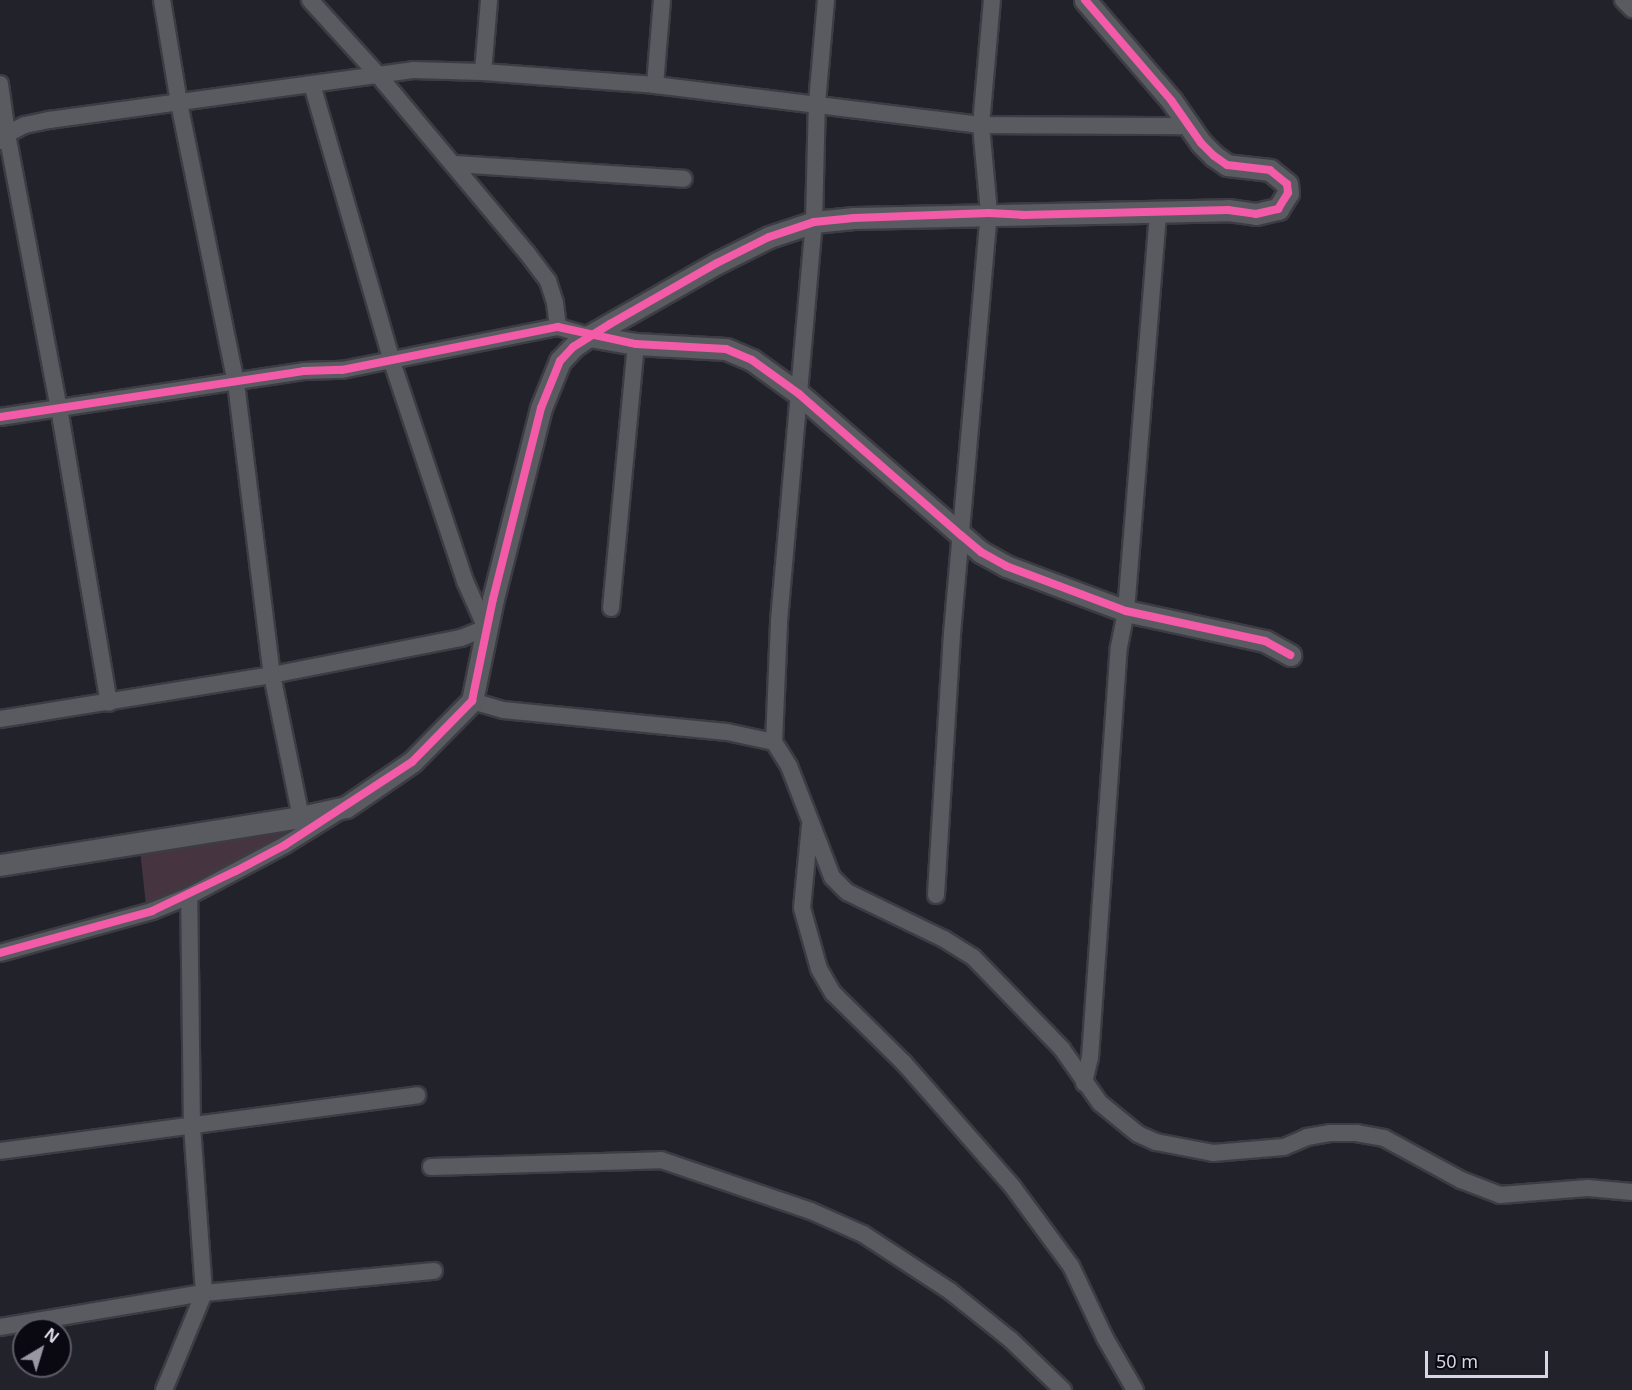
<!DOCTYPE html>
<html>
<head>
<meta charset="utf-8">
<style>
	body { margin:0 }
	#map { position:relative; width:1632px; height:1390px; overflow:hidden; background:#22222b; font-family:"Noto Sans",sans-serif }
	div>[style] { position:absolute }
	.green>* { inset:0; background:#463541 }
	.roads { filter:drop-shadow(2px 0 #3d3c44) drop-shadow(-2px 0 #3d3c44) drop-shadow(0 2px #3d3c44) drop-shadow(0 -2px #3d3c44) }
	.minor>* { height:16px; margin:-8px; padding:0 8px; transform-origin:8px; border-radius:8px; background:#5a5a61 }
	.tertiary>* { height:21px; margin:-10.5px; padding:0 10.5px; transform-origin:10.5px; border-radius:10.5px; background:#5a5a61 }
	.cycleway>* { height:8px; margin:-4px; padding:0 4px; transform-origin:4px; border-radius:4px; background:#f35aa7 }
	span { translate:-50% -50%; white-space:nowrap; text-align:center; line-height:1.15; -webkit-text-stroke:4.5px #0a0911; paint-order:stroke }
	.north { position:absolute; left:12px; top:1318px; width:60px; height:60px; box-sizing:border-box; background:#0a0911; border:2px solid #5c5b65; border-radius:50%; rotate:38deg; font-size:16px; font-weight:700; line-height:24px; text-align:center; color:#d7d6e2 }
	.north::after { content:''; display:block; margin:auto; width:21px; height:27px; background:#9897a2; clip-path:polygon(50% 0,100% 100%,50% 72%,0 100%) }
	.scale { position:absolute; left:1425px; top:1351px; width:123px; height:27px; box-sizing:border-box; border:3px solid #d7d6e2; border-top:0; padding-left:8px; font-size:18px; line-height:21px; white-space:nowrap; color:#d7d6e2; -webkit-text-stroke:4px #0a0911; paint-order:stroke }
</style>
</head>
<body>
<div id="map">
	<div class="green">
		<i style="clip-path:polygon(292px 832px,197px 886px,146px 905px,140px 850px)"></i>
	</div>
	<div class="roads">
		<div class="minor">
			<i style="left:162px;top:0;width:104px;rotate:80.6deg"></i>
			<i style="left:179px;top:103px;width:286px;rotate:78.5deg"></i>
			<i style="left:236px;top:383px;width:294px;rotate:83deg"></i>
			<i style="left:272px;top:675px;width:145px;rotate:78.5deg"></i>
			<i style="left:310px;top:0;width:101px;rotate:47.8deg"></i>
			<i style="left:378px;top:75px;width:232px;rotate:50.1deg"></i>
			<i style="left:527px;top:253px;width:35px;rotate:53deg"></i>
			<i style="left:548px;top:281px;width:23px;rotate:72deg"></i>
			<i style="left:555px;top:303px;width:24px;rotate:83deg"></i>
			<i style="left:1623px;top:0;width:13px;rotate:45deg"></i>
			<i style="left:483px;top:72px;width:72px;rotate:-85.2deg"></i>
			<i style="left:0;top:84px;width:50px;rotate:82deg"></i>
			<i style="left:7px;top:134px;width:279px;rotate:79.3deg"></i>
			<i style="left:59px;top:408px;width:299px;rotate:80.4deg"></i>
			<i style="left:655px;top:85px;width:85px;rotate:-85.3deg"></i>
			<i style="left:0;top:141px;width:10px;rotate:-45deg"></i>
			<i style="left:7px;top:134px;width:20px;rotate:-27deg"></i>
			<i style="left:25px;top:125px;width:25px;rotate:-12deg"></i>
			<i style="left:49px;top:120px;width:367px;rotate:-7.8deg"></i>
			<i style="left:413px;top:70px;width:70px;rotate:1.6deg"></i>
			<i style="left:483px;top:72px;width:172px;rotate:4.3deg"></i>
			<i style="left:655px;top:85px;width:328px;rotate:7deg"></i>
			<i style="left:981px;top:125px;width:208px;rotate:0.3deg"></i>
			<i style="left:455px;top:164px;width:229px;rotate:3.7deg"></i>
			<i style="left:0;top:417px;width:307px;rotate:-8.6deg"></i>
			<i style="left:304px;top:371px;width:38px;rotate:-2deg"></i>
			<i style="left:342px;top:370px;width:220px;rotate:-11.3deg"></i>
			<i style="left:558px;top:327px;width:32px;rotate:16deg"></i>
			<i style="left:611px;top:608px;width:265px;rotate:-84.6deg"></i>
			<i style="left:472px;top:701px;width:32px;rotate:16deg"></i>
			<i style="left:503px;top:710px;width:225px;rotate:5.6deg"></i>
			<i style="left:727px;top:732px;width:48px;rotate:12deg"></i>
			<i style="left:774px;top:742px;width:28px;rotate:58deg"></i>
			<i style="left:789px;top:766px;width:119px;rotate:68.8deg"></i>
			<i style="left:832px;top:877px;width:21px;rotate:45deg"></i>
			<i style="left:847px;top:892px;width:108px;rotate:25.9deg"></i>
			<i style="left:944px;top:939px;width:34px;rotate:32deg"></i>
			<i style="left:973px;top:957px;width:128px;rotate:45.9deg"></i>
			<i style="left:1062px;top:1049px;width:66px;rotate:54.9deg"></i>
			<i style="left:1100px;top:1103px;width:49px;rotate:39.2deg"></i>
			<i style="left:1138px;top:1134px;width:20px;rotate:24deg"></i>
			<i style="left:1156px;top:1142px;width:58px;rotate:10.9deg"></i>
			<i style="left:1213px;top:1153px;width:71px;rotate:-4.8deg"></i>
			<i style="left:1284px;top:1147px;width:25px;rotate:-23deg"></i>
			<i style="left:1307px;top:1137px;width:23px;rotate:-10deg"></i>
			<i style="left:1330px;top:1133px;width:26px"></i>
			<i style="left:1356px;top:1133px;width:28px;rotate:10deg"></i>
			<i style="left:1384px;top:1138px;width:88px;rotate:28.6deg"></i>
			<i style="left:1461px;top:1180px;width:42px;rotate:21deg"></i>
			<i style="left:1500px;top:1195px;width:88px;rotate:-4.5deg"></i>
			<i style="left:1588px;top:1188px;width:44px;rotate:5.2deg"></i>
			<i style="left:0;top:719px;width:276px;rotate:-9.2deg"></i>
			<i style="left:272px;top:675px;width:193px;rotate:-11.1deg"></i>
			<i style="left:461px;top:638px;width:27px;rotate:-22deg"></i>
			<i style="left:486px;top:628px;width:51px;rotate:-114.1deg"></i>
			<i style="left:465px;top:581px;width:235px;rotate:-108.4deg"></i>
			<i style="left:391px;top:358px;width:285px;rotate:-106.1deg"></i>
			<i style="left:774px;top:742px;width:121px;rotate:-87.6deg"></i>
			<i style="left:779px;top:621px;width:401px;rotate:-85deg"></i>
			<i style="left:814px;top:222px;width:119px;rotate:-88.6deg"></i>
			<i style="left:817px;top:103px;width:103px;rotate:-85deg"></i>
			<i style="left:810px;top:825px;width:83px;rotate:95.5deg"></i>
			<i style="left:802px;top:908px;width:63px;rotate:74.4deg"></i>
			<i style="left:819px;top:969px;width:28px;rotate:60deg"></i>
			<i style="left:833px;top:993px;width:100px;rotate:44.6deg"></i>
			<i style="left:904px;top:1063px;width:164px;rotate:48.7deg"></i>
			<i style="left:1012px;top:1186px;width:99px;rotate:53.6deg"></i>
			<i style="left:1071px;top:1266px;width:80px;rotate:64.7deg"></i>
			<i style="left:1105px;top:1338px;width:60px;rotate:60deg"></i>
			<i style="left:936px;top:895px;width:261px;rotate:-86.5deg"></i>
			<i style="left:952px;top:634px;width:423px;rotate:-85deg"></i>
			<i style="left:989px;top:213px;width:88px;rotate:-95.2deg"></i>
			<i style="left:981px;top:125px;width:125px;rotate:-85deg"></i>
			<i style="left:0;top:953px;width:158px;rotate:-15.4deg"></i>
			<i style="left:152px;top:911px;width:40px;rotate:-22deg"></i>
			<i style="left:189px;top:896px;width:109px;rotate:-28deg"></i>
			<i style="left:285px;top:845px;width:62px;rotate:-31.9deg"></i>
			<i style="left:1084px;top:1083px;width:26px;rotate:-77deg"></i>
			<i style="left:1090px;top:1058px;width:412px;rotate:-86deg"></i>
			<i style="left:1119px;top:647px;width:37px;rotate:-79deg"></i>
			<i style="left:1126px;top:611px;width:401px;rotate:-85.4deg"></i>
			<i style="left:0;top:1151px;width:421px;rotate:-7.6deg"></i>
			<i style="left:431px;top:1167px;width:230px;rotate:-1.7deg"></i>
			<i style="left:661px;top:1160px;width:158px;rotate:18.8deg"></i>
			<i style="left:811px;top:1211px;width:57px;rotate:23.9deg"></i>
			<i style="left:863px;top:1234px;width:104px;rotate:33.2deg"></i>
			<i style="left:950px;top:1291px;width:78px;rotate:38.8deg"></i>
			<i style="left:1011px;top:1340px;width:72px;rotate:43.9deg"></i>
			<i style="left:0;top:1327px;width:207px;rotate:-9.5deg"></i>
			<i style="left:204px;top:1293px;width:231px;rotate:-5.5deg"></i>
			<i style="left:164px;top:1390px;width:105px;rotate:-67.6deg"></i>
			<i style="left:204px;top:1293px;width:166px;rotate:-94.1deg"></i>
			<i style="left:192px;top:1127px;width:231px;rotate:-90.7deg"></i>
		</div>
		<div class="tertiary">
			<i style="left:589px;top:336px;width:48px;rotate:9.7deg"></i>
			<i style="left:636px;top:344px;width:90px;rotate:3.2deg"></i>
			<i style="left:726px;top:349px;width:28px;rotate:23deg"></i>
			<i style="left:752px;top:360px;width:58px;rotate:35.9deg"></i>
			<i style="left:799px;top:394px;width:241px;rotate:41deg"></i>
			<i style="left:981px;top:552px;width:29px;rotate:29deg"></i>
			<i style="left:1006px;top:566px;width:128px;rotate:20.6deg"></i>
			<i style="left:1126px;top:611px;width:142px;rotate:12.2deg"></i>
			<i style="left:1265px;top:641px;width:29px;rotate:29deg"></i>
			<i style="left:0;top:865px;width:305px;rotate:-9.1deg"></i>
			<i style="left:301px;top:817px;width:46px;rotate:-12.5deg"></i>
			<i style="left:346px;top:807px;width:80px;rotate:-34.3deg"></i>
			<i style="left:412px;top:762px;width:86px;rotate:-45.5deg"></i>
			<i style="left:472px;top:701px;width:104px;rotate:-78.4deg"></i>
			<i style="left:493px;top:599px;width:197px;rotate:-75.9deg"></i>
			<i style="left:541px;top:408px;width:51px;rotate:-68deg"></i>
			<i style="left:560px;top:361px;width:19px;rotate:-47deg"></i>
			<i style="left:573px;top:347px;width:19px;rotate:-35deg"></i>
			<i style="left:589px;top:336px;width:147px;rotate:-29.7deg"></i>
			<i style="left:717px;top:263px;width:58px;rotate:-26.6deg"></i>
			<i style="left:769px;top:237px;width:47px;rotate:-18.4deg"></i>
			<i style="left:814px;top:222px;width:40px;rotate:-5.7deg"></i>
			<i style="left:854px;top:218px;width:374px;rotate:-1.2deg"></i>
			<i style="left:1228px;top:210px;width:28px;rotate:8deg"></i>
			<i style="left:1256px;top:214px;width:23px;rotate:-13deg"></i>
			<i style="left:1278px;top:209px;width:19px;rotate:-58deg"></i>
			<i style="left:1288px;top:193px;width:9px;rotate:-96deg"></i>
			<i style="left:1287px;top:184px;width:22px;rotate:-141deg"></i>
			<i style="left:1270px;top:170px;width:43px;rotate:-173.4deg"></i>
			<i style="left:1227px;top:165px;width:16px;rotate:-145deg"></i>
			<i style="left:1214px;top:156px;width:18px;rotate:-135deg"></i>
			<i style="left:1201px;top:143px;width:52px;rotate:-124.9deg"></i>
			<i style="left:1171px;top:100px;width:132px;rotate:-130.7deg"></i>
		</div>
	</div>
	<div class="cycleway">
		<i style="left:0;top:417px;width:307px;rotate:-8.6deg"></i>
		<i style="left:304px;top:371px;width:38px;rotate:-2deg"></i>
		<i style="left:342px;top:370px;width:220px;rotate:-11.3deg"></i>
		<i style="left:558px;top:327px;width:80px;rotate:12.3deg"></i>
		<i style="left:636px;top:344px;width:90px;rotate:3.2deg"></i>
		<i style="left:726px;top:349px;width:28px;rotate:23deg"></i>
		<i style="left:752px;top:360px;width:58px;rotate:35.9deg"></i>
		<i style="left:799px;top:394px;width:216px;rotate:41.1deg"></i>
		<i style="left:962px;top:536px;width:25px;rotate:40deg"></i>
		<i style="left:981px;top:552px;width:29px;rotate:29deg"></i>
		<i style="left:1006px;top:566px;width:128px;rotate:20.6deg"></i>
		<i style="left:1126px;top:611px;width:142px;rotate:12.2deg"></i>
		<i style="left:1265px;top:641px;width:29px;rotate:29deg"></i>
		<i style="left:0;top:953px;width:158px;rotate:-15.4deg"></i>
		<i style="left:152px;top:911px;width:93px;rotate:-25.5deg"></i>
		<i style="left:236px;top:871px;width:55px;rotate:-28deg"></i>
		<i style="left:285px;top:845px;width:152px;rotate:-33.2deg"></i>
		<i style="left:412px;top:762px;width:86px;rotate:-45.5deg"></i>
		<i style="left:472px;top:701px;width:104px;rotate:-78.4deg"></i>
		<i style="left:493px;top:599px;width:197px;rotate:-75.9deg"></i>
		<i style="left:541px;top:408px;width:51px;rotate:-68deg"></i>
		<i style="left:560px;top:361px;width:19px;rotate:-47deg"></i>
		<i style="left:573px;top:347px;width:44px;rotate:-31.9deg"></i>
		<i style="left:610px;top:324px;width:123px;rotate:-29.7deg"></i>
		<i style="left:717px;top:263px;width:58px;rotate:-26.6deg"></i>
		<i style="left:769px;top:237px;width:47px;rotate:-18.4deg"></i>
		<i style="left:814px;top:222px;width:40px;rotate:-5.7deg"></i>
		<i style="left:854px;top:218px;width:135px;rotate:-2.1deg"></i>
		<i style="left:989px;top:213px;width:33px;rotate:3deg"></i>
		<i style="left:1022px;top:215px;width:206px;rotate:-1.4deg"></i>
		<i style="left:1228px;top:210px;width:28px;rotate:8deg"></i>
		<i style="left:1256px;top:214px;width:23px;rotate:-13deg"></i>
		<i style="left:1278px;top:209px;width:19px;rotate:-58deg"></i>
		<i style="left:1288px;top:193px;width:9px;rotate:-96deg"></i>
		<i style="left:1287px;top:184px;width:22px;rotate:-141deg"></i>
		<i style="left:1270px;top:170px;width:43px;rotate:-173.4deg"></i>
		<i style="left:1227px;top:165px;width:16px;rotate:-145deg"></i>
		<i style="left:1214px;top:156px;width:18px;rotate:-135deg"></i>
		<i style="left:1201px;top:143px;width:52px;rotate:-124.9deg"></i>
		<i style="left:1171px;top:100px;width:132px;rotate:-130.7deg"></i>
	</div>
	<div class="north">N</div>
	<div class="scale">50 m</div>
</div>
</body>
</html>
